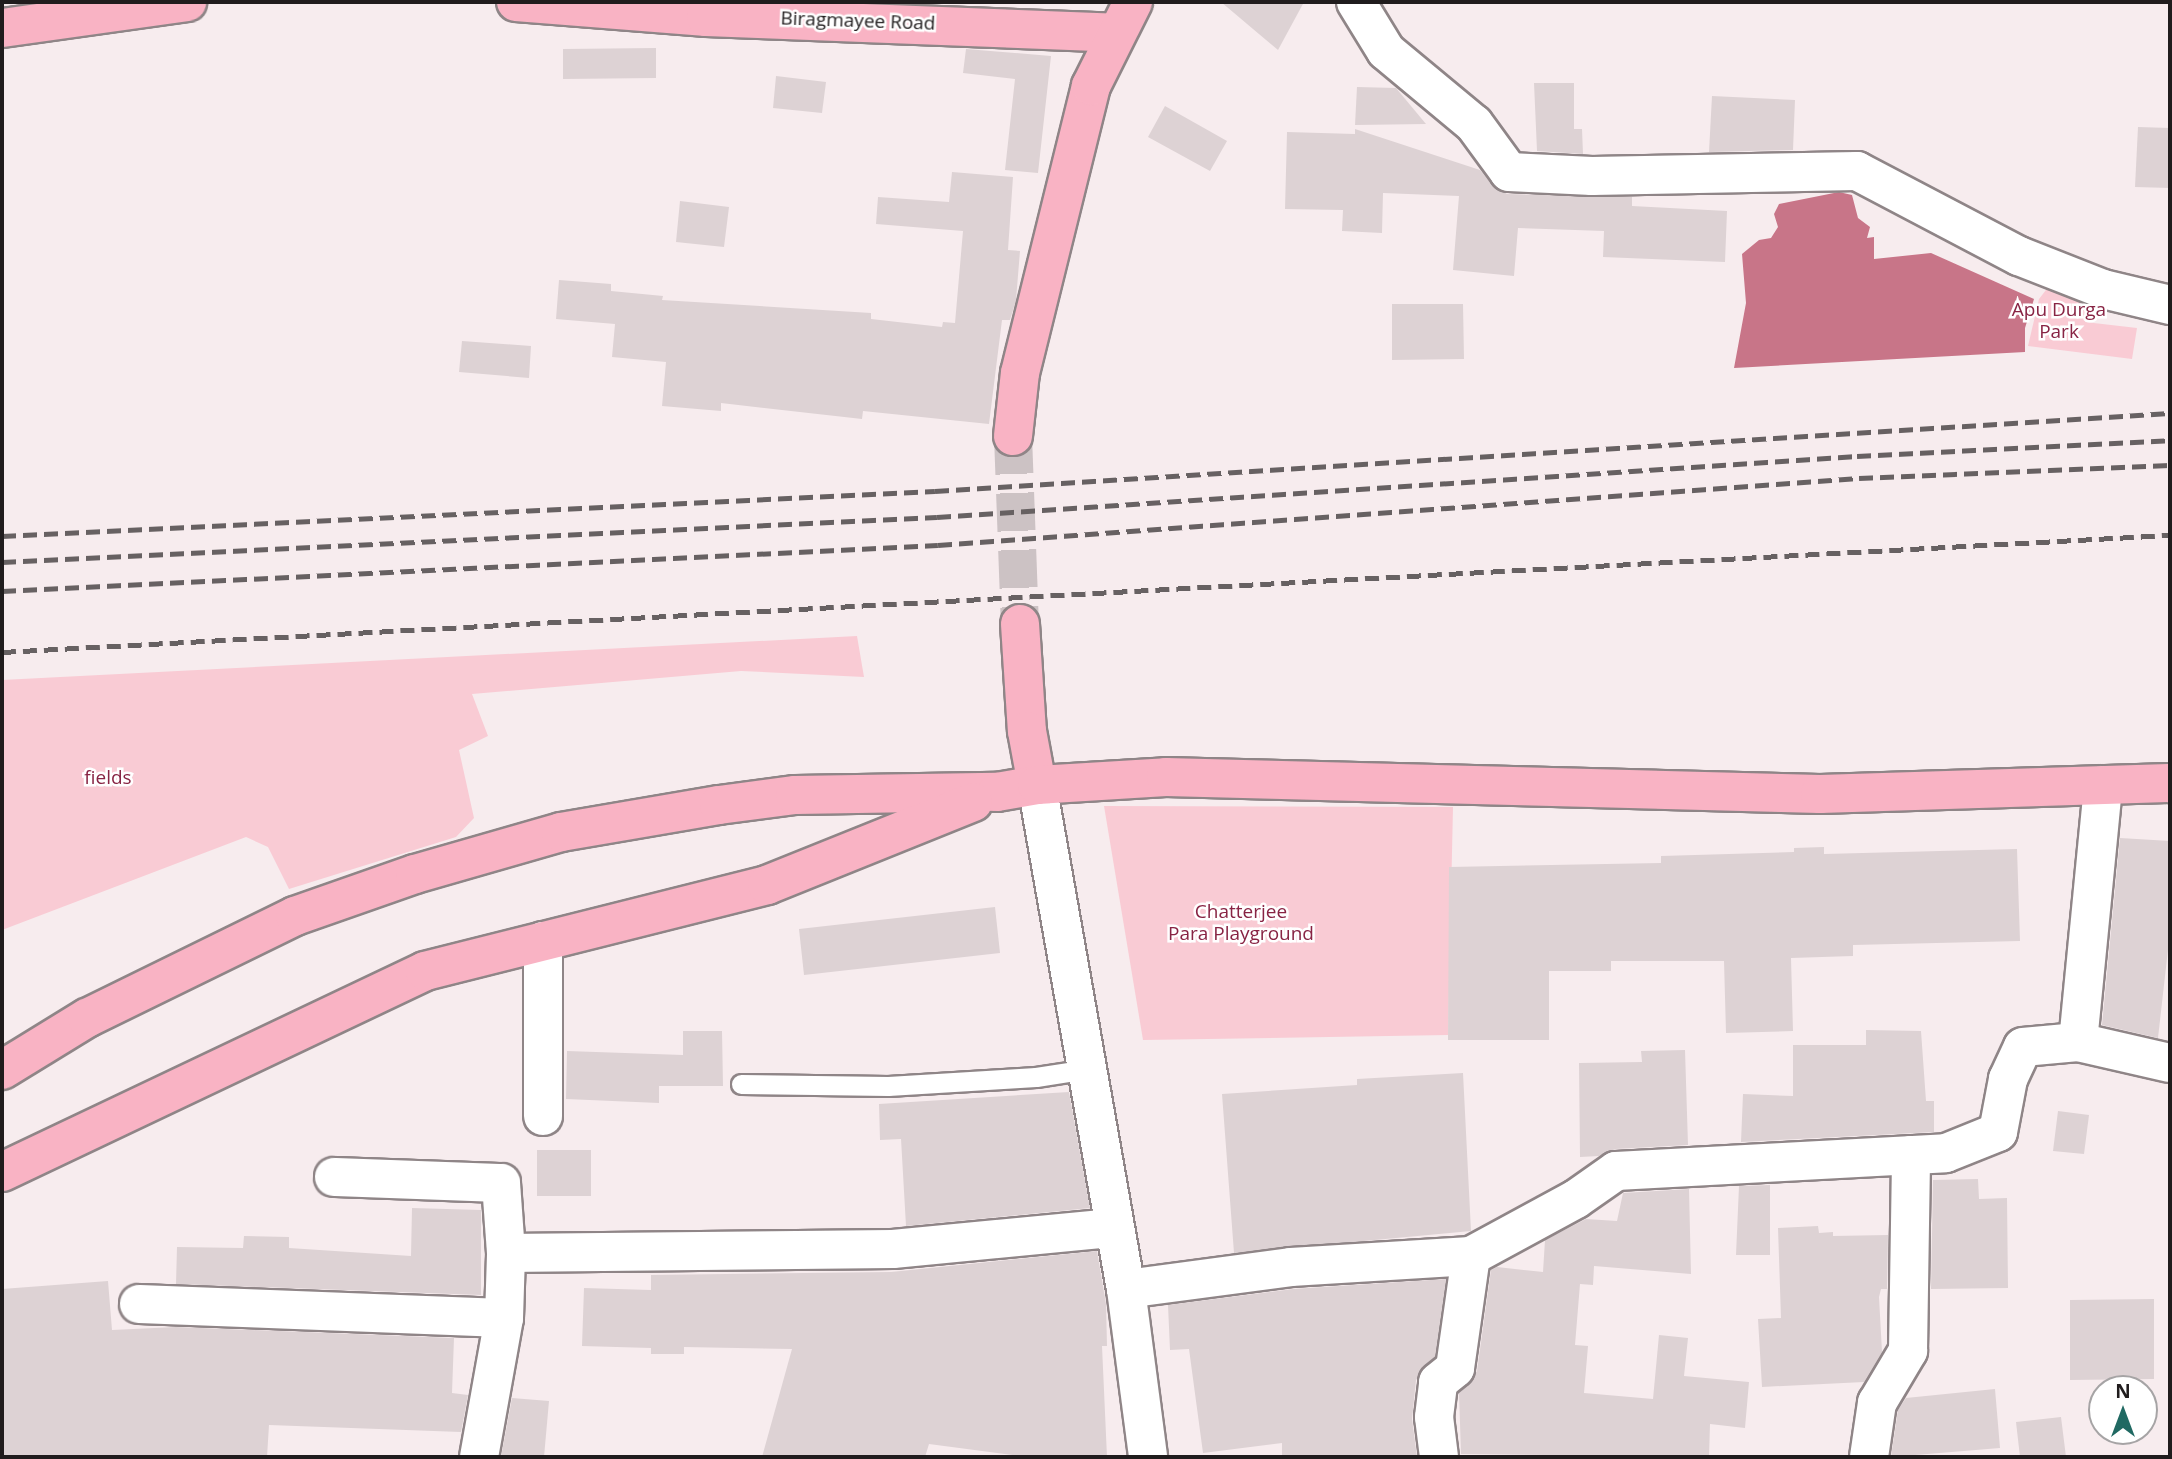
<!DOCTYPE html>
<html>
<head>
<meta charset="utf-8">
<style>
	body { margin:0 }
	#map { position:relative; width:2172px; height:1459px; overflow:hidden; background:#f7ecee; font-family:"Open Sans",sans-serif }
	div>[style] { position:absolute }
	.green>* { inset:0; background:#f9cbd4 }
	.water>* { inset:0; background:#c87588 }
	.building>* { inset:0; background:#ddd2d4 }
	.primary-tunnel>* { height:38px; margin-top:-19px; transform-origin:0; background:repeating-linear-gradient(90deg,#ccc2c4 0 38px,transparent 0 57px) }
	.roads { filter:drop-shadow(2px 0 #8f8587) drop-shadow(-2px 0 #8f8587) drop-shadow(0 2px #8f8587) drop-shadow(0 -2px #8f8587) }
	.service>* { height:19px; margin:-9.5px; padding:0 9.5px; transform-origin:9.5px; border-radius:9.5px; background:#fff }
	.minor>* { height:38px; margin:-19px; padding:0 19px; transform-origin:19px; border-radius:19px; background:#fff }
	.secondary>* { height:38px; margin:-19px; padding:0 19px; transform-origin:19px; border-radius:19px; background:#fff }
	.primary>* { height:38px; margin:-19px; padding:0 19px; transform-origin:19px; border-radius:19px; background:#f9b3c4 }
	.rail>* { height:5px; margin-top:-2.5px; transform-origin:0; background:repeating-linear-gradient(90deg,#676162 0 14px,transparent 0 21px) }
	span { translate:-50% -50%; white-space:nowrap; text-align:center; line-height:1.15; -webkit-text-stroke:5px #fff; paint-order:stroke }
	.street-label { font-size:19px; color:#201c1d }
	.park-label { font-size:19px; color:#882444 }
	.frame { position:absolute; inset:0; border:4px solid #201c1d; pointer-events:none }
	.north { position:absolute; left:2088px; top:1375px; width:70px; height:70px; box-sizing:border-box; background:#fff; border:2px solid #a6a4a5; border-radius:50%; rotate:0deg; font-size:19px; font-weight:700; line-height:28px; text-align:center; color:#201c1d }
	.north::after { content:''; display:block; margin:auto; width:24px; height:32px; background:#206962; clip-path:polygon(50% 0,100% 100%,50% 72%,0 100%) }
</style>
</head>
<body>
<div id="map">
	<div class="green">
		<i style="clip-path:polygon(2056px 277px,2092px 299px,2085px 322px,2137px 328px,2132px 359px,2028px 346px,2039px 299px)"></i>
		<i style="clip-path:polygon(857px 636px,864px 677px,741px 671px,472px 694px,488px 736px,459px 750px,474px 818px,456px 837px,289px 889px,268px 847px,246px 837px,2px 930px,2px 680px)"></i>
		<i style="clip-path:polygon(1104px 806px,1453px 807px,1448px 1035px,1143px 1040px)"></i>
	</div>
	<div class="water">
		<i style="clip-path:polygon(1839px 192px,1852px 195px,1858px 218px,1870px 227px,1867px 238px,1874px 237px,1874px 259px,1931px 253px,2034px 299px,2025px 328px,2025px 352px,1734px 368px,1746px 303px,1742px 254px,1759px 240px,1771px 238px,1778px 227px,1774px 214px,1779px 204px)"></i>
	</div>
	<div class="building">
		<i style="clip-path:polygon(1221px 2px,1304px 2px,1278px 50px)"></i>
		<i style="clip-path:polygon(656px 48px,656px 78px,563px 79px,563px 49px)"></i>
		<i style="clip-path:polygon(966px 49px,1051px 56px,1038px 173px,1005px 170px,1015px 79px,963px 73px)"></i>
		<i style="clip-path:polygon(776px 76px,826px 82px,822px 113px,773px 108px)"></i>
		<i style="clip-path:polygon(1534px 83px,1574px 83px,1574px 129px,1582px 129px,1583px 154px,1537px 151px)"></i>
		<i style="clip-path:polygon(1357px 87px,1396px 88px,1426px 124px,1355px 125px)"></i>
		<i style="clip-path:polygon(1712px 96px,1795px 100px,1793px 150px,1709px 152px)"></i>
		<i style="clip-path:polygon(1165px 106px,1227px 141px,1210px 171px,1148px 137px)"></i>
		<i style="clip-path:polygon(2138px 127px,2170px 128px,2170px 188px,2135px 187px)"></i>
		<i style="clip-path:polygon(1355px 129px,1480px 170px,1492px 185px,1507px 194px,1632px 197px,1632px 206px,1727px 211px,1725px 262px,1603px 257px,1604px 231px,1518px 228px,1514px 276px,1453px 270px,1459px 196px,1383px 193px,1382px 233px,1342px 231px,1343px 210px,1285px 209px,1287px 132px,1355px 134px)"></i>
		<i style="clip-path:polygon(952px 172px,1013px 177px,1008px 250px,1020px 251px,1016px 300px,1010px 320px,1002px 320px,989px 424px,863px 411px,862px 419px,721px 403px,721px 411px,662px 406px,666px 362px,612px 357px,615px 324px,556px 319px,559px 280px,611px 284px,611px 291px,663px 296px,662px 300px,871px 313px,871px 319px,942px 327px,943px 322px,955px 323px,963px 231px,876px 224px,878px 197px,949px 202px)"></i>
		<i style="clip-path:polygon(680px 201px,729px 207px,724px 247px,676px 242px)"></i>
		<i style="clip-path:polygon(1392px 304px,1463px 304px,1464px 359px,1392px 360px)"></i>
		<i style="clip-path:polygon(462px 341px,531px 346px,529px 378px,459px 372px)"></i>
		<i style="clip-path:polygon(2120px 838px,2170px 841px,2170px 932px,2158px 1038px,2102px 1025px)"></i>
		<i style="clip-path:polygon(1824px 847px,1824px 854px,2017px 849px,2020px 941px,1853px 945px,1853px 956px,1791px 958px,1793px 1031px,1726px 1033px,1724px 961px,1611px 961px,1611px 971px,1549px 971px,1549px 1040px,1448px 1040px,1449px 867px,1661px 863px,1661px 856px,1794px 852px,1794px 848px)"></i>
		<i style="clip-path:polygon(995px 907px,1000px 953px,804px 975px,799px 929px)"></i>
		<i style="clip-path:polygon(1866px 1030px,1921px 1031px,1926px 1101px,1934px 1101px,1934px 1132px,1741px 1142px,1743px 1094px,1793px 1096px,1793px 1045px,1866px 1045px)"></i>
		<i style="clip-path:polygon(683px 1031px,722px 1031px,723px 1086px,659px 1086px,659px 1103px,566px 1099px,567px 1051px,683px 1055px)"></i>
		<i style="clip-path:polygon(1685px 1050px,1688px 1145px,1615px 1149px,1599px 1156px,1580px 1157px,1579px 1063px,1642px 1062px,1641px 1051px)"></i>
		<i style="clip-path:polygon(1463px 1073px,1471px 1231px,1234px 1253px,1222px 1094px,1357px 1085px,1357px 1079px)"></i>
		<i style="clip-path:polygon(1069px 1092px,1090px 1208px,906px 1226px,901px 1139px,880px 1140px,879px 1104px)"></i>
		<i style="clip-path:polygon(2058px 1111px,2089px 1115px,2084px 1154px,2053px 1151px)"></i>
		<i style="clip-path:polygon(537px 1150px,591px 1150px,591px 1196px,537px 1196px)"></i>
		<i style="clip-path:polygon(1978px 1179px,1979px 1199px,2007px 1198px,2008px 1288px,1931px 1289px,1933px 1180px)"></i>
		<i style="clip-path:polygon(1770px 1185px,1770px 1255px,1736px 1255px,1739px 1186px)"></i>
		<i style="clip-path:polygon(1689px 1189px,1691px 1274px,1594px 1266px,1593px 1285px,1580px 1284px,1575px 1345px,1588px 1346px,1584px 1393px,1653px 1399px,1659px 1335px,1688px 1338px,1684px 1376px,1749px 1382px,1745px 1428px,1710px 1424px,1709px 1457px,1461px 1454px,1459px 1393px,1477px 1371px,1491px 1270px,1497px 1267px,1543px 1272px,1545px 1240px,1586px 1219px,1617px 1221px,1623px 1193px)"></i>
		<i style="clip-path:polygon(412px 1208px,481px 1210px,481px 1295px,176px 1284px,177px 1247px,243px 1248px,244px 1236px,289px 1237px,289px 1248px,411px 1256px)"></i>
		<i style="clip-path:polygon(1818px 1226px,1819px 1233px,1833px 1232px,1833px 1236px,1888px 1235px,1887px 1289px,1881px 1289px,1879px 1297px,1882px 1352px,1864px 1382px,1762px 1387px,1758px 1319px,1781px 1318px,1778px 1228px)"></i>
		<i style="clip-path:polygon(1097px 1251px,1106px 1304px,1107px 1346px,1102px 1346px,1107px 1457px,1028px 1457px,929px 1444px,925px 1457px,762px 1457px,792px 1349px,684px 1347px,684px 1354px,651px 1354px,651px 1348px,582px 1346px,584px 1288px,651px 1290px,651px 1275px,891px 1272px)"></i>
		<i style="clip-path:polygon(1446px 1279px,1435px 1357px,1416px 1380px,1412px 1419px,1417px 1457px,1282px 1457px,1282px 1443px,1203px 1453px,1189px 1349px,1170px 1350px,1168px 1305px,1293px 1289px)"></i>
		<i style="clip-path:polygon(108px 1281px,112px 1330px,176px 1327px,454px 1338px,452px 1393px,468px 1395px,461px 1432px,269px 1425px,267px 1457px,2px 1457px,2px 1289px)"></i>
		<i style="clip-path:polygon(2154px 1299px,2154px 1379px,2070px 1380px,2070px 1300px)"></i>
		<i style="clip-path:polygon(1995px 1389px,2000px 1448px,1891px 1457px,1898px 1410px,1906px 1398px)"></i>
		<i style="clip-path:polygon(512px 1398px,549px 1401px,544px 1457px,501px 1457px)"></i>
		<i style="clip-path:polygon(2061px 1417px,2066px 1457px,2020px 1457px,2016px 1422px)"></i>
	</div>
	<div class="primary-tunnel">
		<i style="left:1013px;top:436px;width:188px;rotate:87.9deg"></i>
	</div>
	<div class="roads">
		<div class="service">
			<i style="left:741px;top:1084px;width:147px;rotate:0.8deg"></i>
			<i style="left:888px;top:1086px;width:148px;rotate:-3.5deg"></i>
			<i style="left:1036px;top:1077px;width:53px;rotate:-8.7deg"></i>
		</div>
		<div class="minor">
			<i style="left:1356px;top:2px;width:57px;rotate:58.5deg"></i>
			<i style="left:1386px;top:51px;width:114px;rotate:39.7deg"></i>
			<i style="left:1474px;top:124px;width:59px;rotate:53.9deg"></i>
			<i style="left:1509px;top:172px;width:83px;rotate:2.8deg"></i>
			<i style="left:1592px;top:176px;width:265px;rotate:-1.1deg"></i>
			<i style="left:1857px;top:171px;width:183px;rotate:27.7deg"></i>
			<i style="left:2019px;top:256px;width:90px;rotate:21.4deg"></i>
			<i style="left:2103px;top:289px;width:69px;rotate:13.4deg"></i>
			<i style="left:543px;top:941px;width:175px;rotate:90deg"></i>
			<i style="left:2078px;top:1042px;width:258px;rotate:-84.4deg"></i>
			<i style="left:334px;top:1177px;width:167px;rotate:2.1deg"></i>
			<i style="left:501px;top:1183px;width:70px;rotate:85.9deg"></i>
			<i style="left:506px;top:1253px;width:387px;rotate:-0.6deg"></i>
			<i style="left:893px;top:1249px;width:221px;rotate:-5.5deg"></i>
			<i style="left:1126px;top:1289px;width:166px;rotate:-7.6deg"></i>
			<i style="left:1291px;top:1267px;width:180px;rotate:-3.5deg"></i>
			<i style="left:1471px;top:1256px;width:119px;rotate:-28.5deg"></i>
			<i style="left:1576px;top:1199px;width:49px;rotate:-35deg"></i>
			<i style="left:1616px;top:1171px;width:330px;rotate:-3.1deg"></i>
			<i style="left:1946px;top:1153px;width:56px;rotate:-22deg"></i>
			<i style="left:1998px;top:1132px;width:54px;rotate:-79.3deg"></i>
			<i style="left:2008px;top:1079px;width:35px;rotate:-65deg"></i>
			<i style="left:2023px;top:1047px;width:55px;rotate:-5.2deg"></i>
			<i style="left:2078px;top:1042px;width:94px;rotate:12.9deg"></i>
			<i style="left:139px;top:1304px;width:365px;rotate:2.2deg"></i>
			<i style="left:504px;top:1318px;width:65px;rotate:-88.2deg"></i>
			<i style="left:479px;top:1457px;width:141px;rotate:-79.8deg"></i>
			<i style="left:1439px;top:1457px;width:40px;rotate:-97.1deg"></i>
			<i style="left:1434px;top:1417px;width:35px;rotate:-83deg"></i>
			<i style="left:1438px;top:1382px;width:22px;rotate:-39deg"></i>
			<i style="left:1455px;top:1368px;width:113px;rotate:-81.9deg"></i>
			<i style="left:1869px;top:1457px;width:55px;rotate:-81.6deg"></i>
			<i style="left:1877px;top:1403px;width:61px;rotate:-59.2deg"></i>
			<i style="left:1908px;top:1351px;width:196px;rotate:-89.1deg"></i>
		</div>
		<div class="secondary">
			<i style="left:1037px;top:785px;width:512px;rotate:79.99deg"></i>
			<i style="left:1126px;top:1289px;width:169px;rotate:82.5deg"></i>
		</div>
		<div class="primary">
			<i style="left:516px;top:2px;width:191px;rotate:4.5deg"></i>
			<i style="left:706px;top:17px;width:410px;rotate:2.2deg"></i>
			<i style="left:2px;top:28px;width:187px;rotate:-8deg"></i>
			<i style="left:1013px;top:436px;width:63px;rotate:-83.7deg"></i>
			<i style="left:1020px;top:373px;width:296px;rotate:-76.1deg"></i>
			<i style="left:1091px;top:86px;width:94px;rotate:-63.4deg"></i>
			<i style="left:1020px;top:624px;width:107px;rotate:86.3deg"></i>
			<i style="left:1027px;top:731px;width:55px;rotate:79.5deg"></i>
			<i style="left:2px;top:1070px;width:100px;rotate:-31.5deg"></i>
			<i style="left:87px;top:1018px;width:232px;rotate:-26.1deg"></i>
			<i style="left:295px;top:916px;width:127px;rotate:-19.3deg"></i>
			<i style="left:415px;top:874px;width:152px;rotate:-16deg"></i>
			<i style="left:561px;top:832px;width:160px;rotate:-9.7deg"></i>
			<i style="left:719px;top:805px;width:77px;rotate:-7.5deg"></i>
			<i style="left:795px;top:795px;width:202px;rotate:-0.9deg"></i>
			<i style="left:997px;top:792px;width:41px;rotate:-9.9deg"></i>
			<i style="left:1037px;top:785px;width:129px;rotate:-3.5deg"></i>
			<i style="left:1166px;top:777px;width:654px;rotate:1.49deg"></i>
			<i style="left:1820px;top:794px;width:350px;rotate:-1.8deg"></i>
			<i style="left:2px;top:1172px;width:468px;rotate:-25.4deg"></i>
			<i style="left:425px;top:971px;width:353px;rotate:-14.1deg"></i>
			<i style="left:767px;top:885px;width:222px;rotate:-21.9deg"></i>
		</div>
	</div>
	<div class="rail">
		<i style="left:2px;top:536px;width:934px;rotate:-2.76deg"></i>
		<i style="left:935px;top:491px;width:1237px;rotate:-3.61deg"></i>
		<i style="left:2px;top:562px;width:936px;rotate:-2.76deg"></i>
		<i style="left:937px;top:517px;width:922px;rotate:-3.79deg"></i>
		<i style="left:1857px;top:456px;width:313px;rotate:-2.9deg"></i>
		<i style="left:2px;top:591px;width:937px;rotate:-2.81deg"></i>
		<i style="left:938px;top:545px;width:923px;rotate:-4.16deg"></i>
		<i style="left:1859px;top:478px;width:311px;rotate:-2.4deg"></i>
		<i style="left:2px;top:652px;width:2171px;rotate:-3.09deg"></i>
	</div>
	<div class="street-label">
		<span style="left:858px;top:21px;rotate:2deg">Biragmayee Road</span>
	</div>
	<div class="park-label">
		<span style="left:2059px;top:321px">Apu Durga<br>Park</span>
		<span style="left:108px;top:778px">fields</span>
		<span style="left:1241px;top:923px">Chatterjee<br>Para Playground</span>
	</div>
	<div class="frame"></div>
	<div class="north">N</div>
</div>
</body>
</html>
